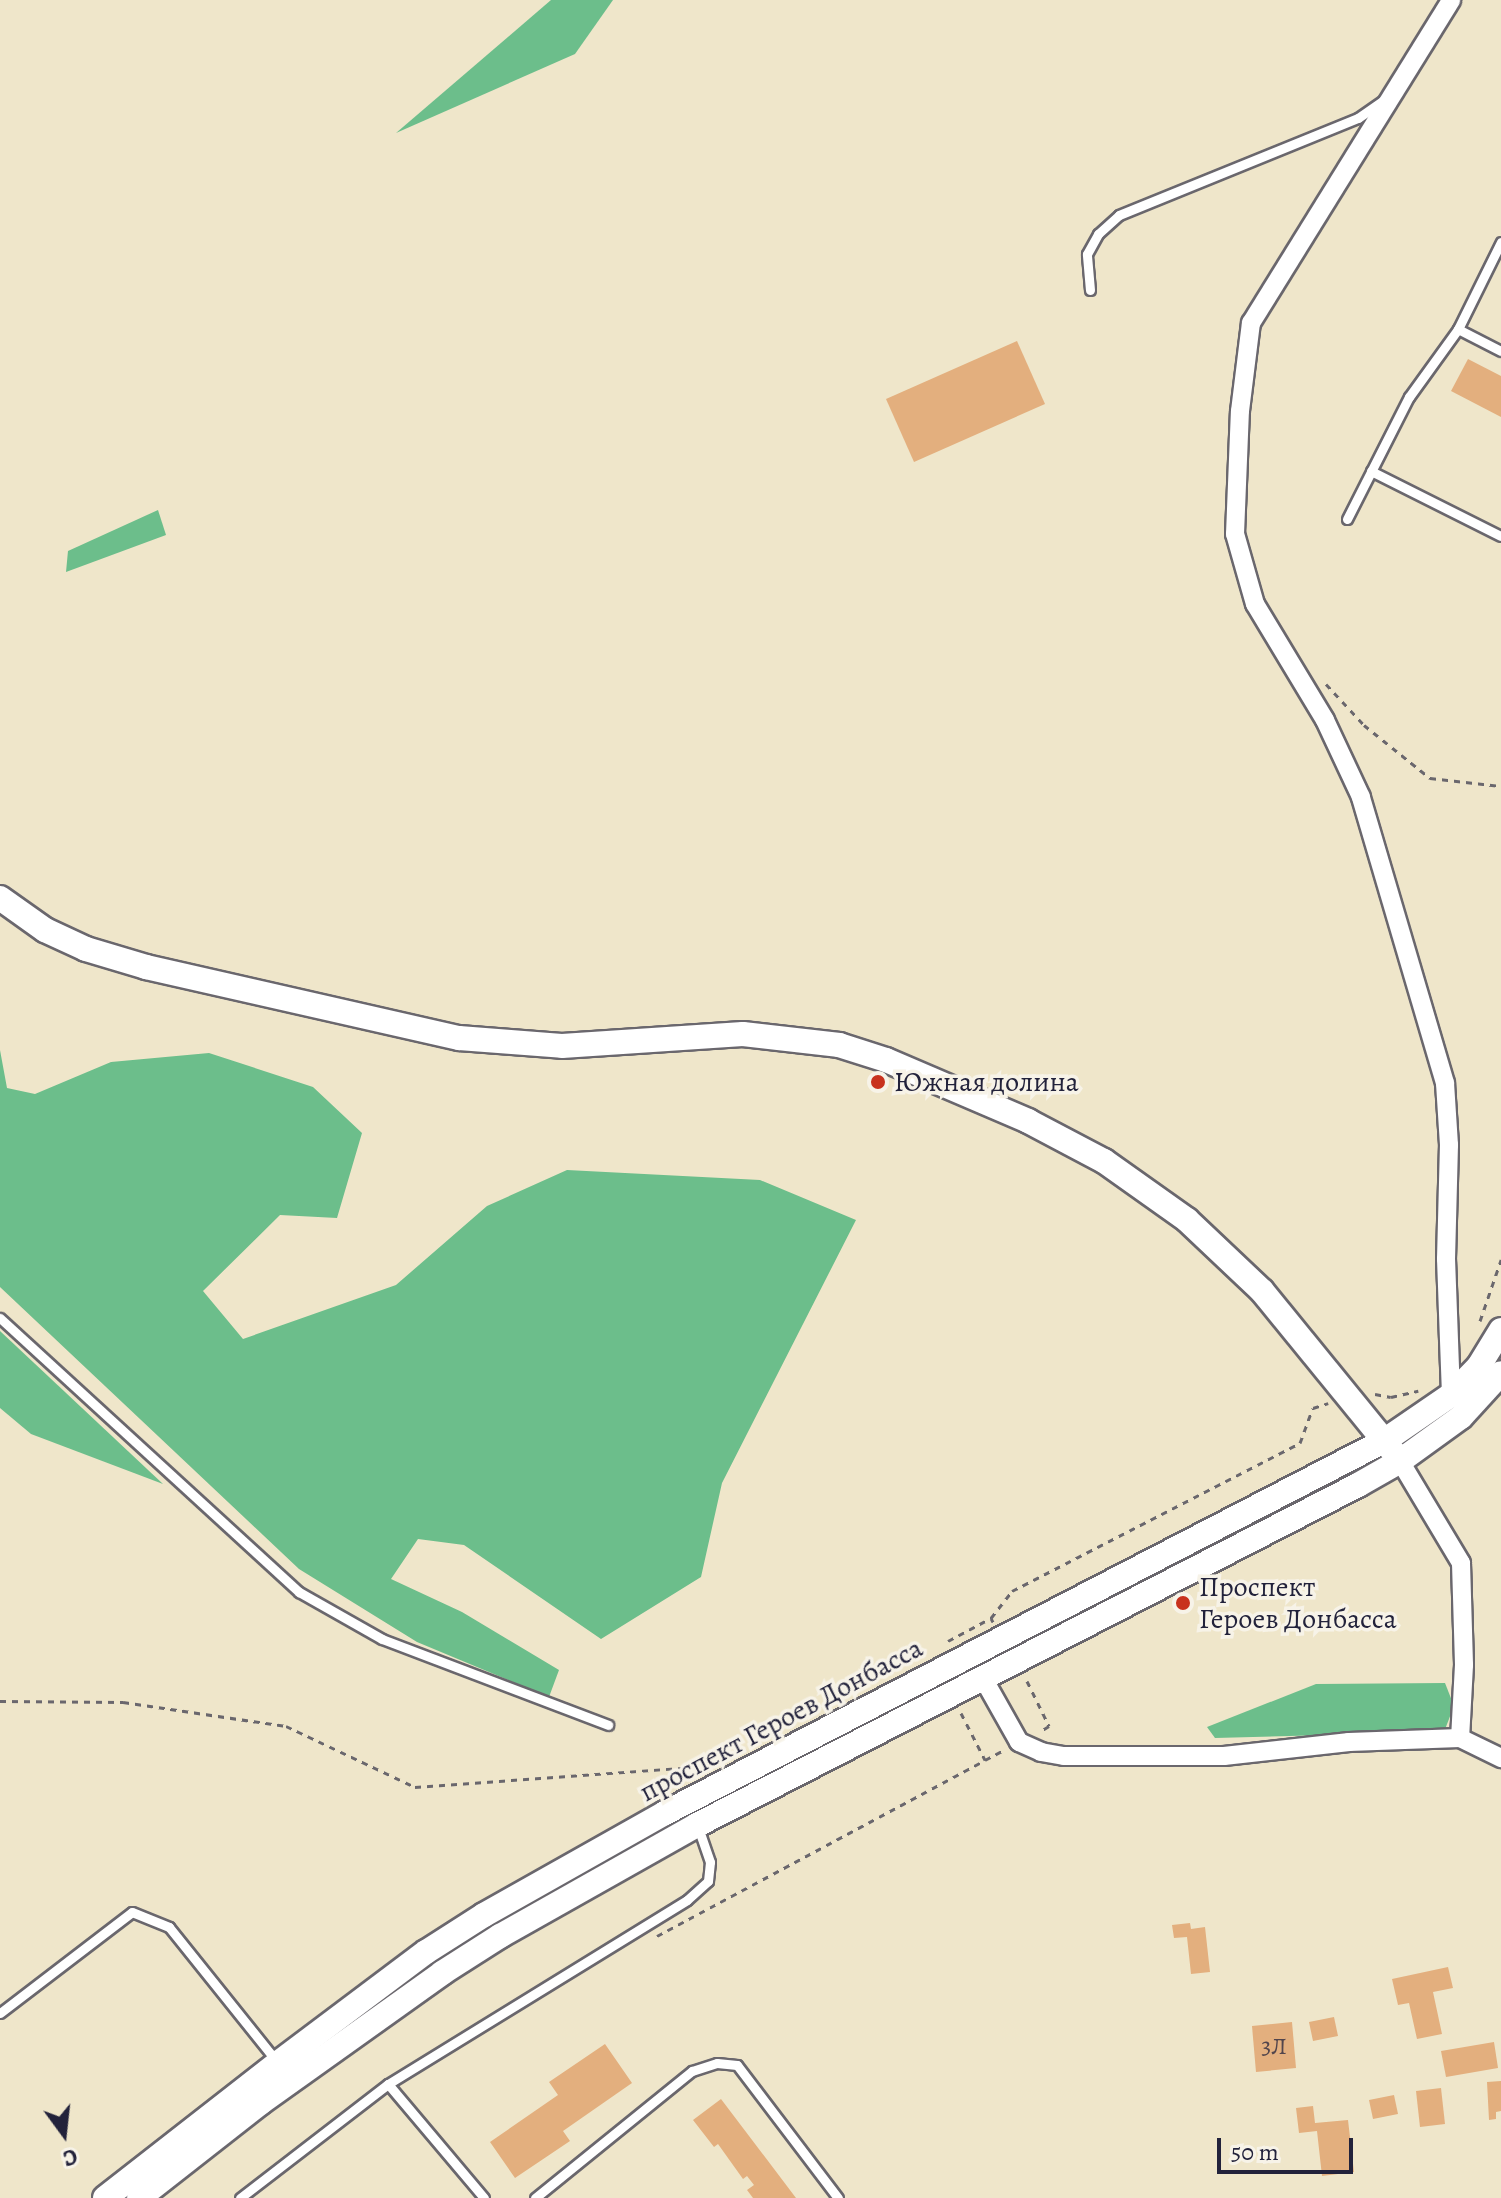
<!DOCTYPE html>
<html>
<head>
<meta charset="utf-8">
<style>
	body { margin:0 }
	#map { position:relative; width:1501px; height:2198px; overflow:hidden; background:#efe6ca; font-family:Alegreya,serif }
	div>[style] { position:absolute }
	.forest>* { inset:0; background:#6cbe8b }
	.building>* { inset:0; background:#e3af7e }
	.path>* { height:3px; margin-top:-1.5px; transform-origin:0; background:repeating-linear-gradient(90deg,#6a676d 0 6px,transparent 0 12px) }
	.roads { filter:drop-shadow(2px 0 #6a676d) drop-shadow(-2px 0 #6a676d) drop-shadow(0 2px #6a676d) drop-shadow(0 -2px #6a676d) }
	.service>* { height:9px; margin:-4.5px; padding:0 4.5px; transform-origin:4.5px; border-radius:4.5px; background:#fff }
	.minor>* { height:18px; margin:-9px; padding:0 9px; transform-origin:9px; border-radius:9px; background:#fff }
	.tertiary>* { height:24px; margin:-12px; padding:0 12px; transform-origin:12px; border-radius:12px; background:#fff }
	.dots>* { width:22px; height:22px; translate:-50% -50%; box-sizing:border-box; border:4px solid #f7f3e8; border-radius:50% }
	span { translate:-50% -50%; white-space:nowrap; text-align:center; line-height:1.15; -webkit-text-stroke:7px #f7f3e8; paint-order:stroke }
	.number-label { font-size:24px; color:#52454c }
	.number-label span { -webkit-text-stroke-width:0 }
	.poi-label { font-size:28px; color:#22223b }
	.left { translate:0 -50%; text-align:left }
	.street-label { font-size:28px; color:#22223b }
	.north { position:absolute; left:24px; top:2094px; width:80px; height:80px; -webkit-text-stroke:6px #f7f3e8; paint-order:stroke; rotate:165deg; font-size:22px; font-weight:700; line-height:32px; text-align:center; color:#22223b }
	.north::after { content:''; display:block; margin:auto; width:28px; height:36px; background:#22223b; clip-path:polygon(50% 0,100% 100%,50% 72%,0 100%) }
	.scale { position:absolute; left:1217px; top:2138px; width:136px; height:36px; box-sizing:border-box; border:4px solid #22223b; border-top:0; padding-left:10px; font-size:24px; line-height:28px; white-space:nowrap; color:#22223b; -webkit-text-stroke:6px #f7f3e8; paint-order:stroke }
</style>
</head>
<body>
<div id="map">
	<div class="forest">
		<i style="clip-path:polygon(551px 0,613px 0,575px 54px,396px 133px)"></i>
		<i style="clip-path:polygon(158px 510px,166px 535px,66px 572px,68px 551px)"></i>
		<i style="clip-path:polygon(0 1050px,7px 1088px,35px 1094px,111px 1062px,209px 1053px,313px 1087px,362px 1133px,337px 1218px,280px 1215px,203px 1291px,243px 1339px,396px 1285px,487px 1206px,567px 1170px,760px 1180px,856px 1220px,722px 1483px,701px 1577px,601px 1639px,464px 1545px,418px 1539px,391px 1579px,462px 1612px,559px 1670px,549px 1697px,417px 1642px,299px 1569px,0 1287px)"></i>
		<i style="clip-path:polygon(0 1331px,163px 1484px,31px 1434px,0 1408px)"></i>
		<i style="clip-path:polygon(1445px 1683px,1454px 1706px,1444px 1732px,1215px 1738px,1207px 1727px,1316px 1684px)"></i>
	</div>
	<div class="building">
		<i style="clip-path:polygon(1017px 341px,1045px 404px,914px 462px,886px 399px)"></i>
		<i style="clip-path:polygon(1468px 359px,1501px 376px,1501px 417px,1451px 391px)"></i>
		<i style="clip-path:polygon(1190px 1923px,1191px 1929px,1205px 1927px,1210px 1972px,1191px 1974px,1187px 1937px,1174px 1938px,1172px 1925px)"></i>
		<i style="clip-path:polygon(1448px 1967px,1453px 1988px,1433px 1992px,1442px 2034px,1417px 2039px,1409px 2003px,1398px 2005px,1392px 1979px)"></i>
		<i style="clip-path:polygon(1334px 2017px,1338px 2036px,1313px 2041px,1309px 2022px)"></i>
		<i style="clip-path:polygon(1292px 2022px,1296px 2068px,1256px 2072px,1252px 2026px)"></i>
		<i style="clip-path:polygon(1494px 2042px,1498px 2068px,1446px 2077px,1441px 2051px)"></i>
		<i style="clip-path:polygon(605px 2044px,632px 2083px,563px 2131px,570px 2141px,515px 2178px,490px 2142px,558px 2095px,549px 2082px)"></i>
		<i style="clip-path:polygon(1501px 2081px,1501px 2111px,1496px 2112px,1496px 2119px,1489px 2120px,1487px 2082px)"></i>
		<i style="clip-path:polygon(1441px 2088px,1445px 2124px,1420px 2127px,1416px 2091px)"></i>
		<i style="clip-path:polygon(1394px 2095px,1398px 2114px,1373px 2119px,1369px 2100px)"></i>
		<i style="clip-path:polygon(721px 2099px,796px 2198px,753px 2198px,747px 2190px,754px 2185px,747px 2176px,743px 2179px,718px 2144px,714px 2147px,693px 2120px)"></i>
		<i style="clip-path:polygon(1313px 2106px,1315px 2123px,1348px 2120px,1354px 2172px,1322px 2176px,1317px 2131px,1299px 2133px,1296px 2108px)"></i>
	</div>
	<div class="path">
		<i style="left:1326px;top:684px;width:56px;rotate:47.2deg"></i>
		<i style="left:1364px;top:725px;width:85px;rotate:38.8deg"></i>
		<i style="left:1430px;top:778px;width:71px;rotate:6.4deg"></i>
		<i style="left:1480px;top:1321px;width:65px;rotate:-71deg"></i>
		<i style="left:1375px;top:1394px;width:16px;rotate:11deg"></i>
		<i style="left:1391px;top:1397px;width:28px;rotate:-13deg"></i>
		<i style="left:993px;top:1622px;width:4px;rotate:-117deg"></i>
		<i style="left:991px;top:1618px;width:34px;rotate:-52deg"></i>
		<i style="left:1012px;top:1591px;width:324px;rotate:-27.2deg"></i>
		<i style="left:1300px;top:1443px;width:37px;rotate:-70deg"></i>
		<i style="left:1313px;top:1408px;width:16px;rotate:-18deg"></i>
		<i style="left:948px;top:1641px;width:49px;rotate:-28.1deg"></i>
		<i style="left:1027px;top:1681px;width:50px;rotate:63.9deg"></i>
		<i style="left:1049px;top:1726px;width:9px;rotate:148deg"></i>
		<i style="left:0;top:1701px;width:123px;rotate:0.5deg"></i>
		<i style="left:123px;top:1702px;width:165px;rotate:8.4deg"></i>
		<i style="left:286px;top:1726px;width:143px;rotate:25.3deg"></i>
		<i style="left:415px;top:1787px;width:278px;rotate:-4.1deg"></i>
		<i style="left:961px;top:1713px;width:53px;rotate:62.9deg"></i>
		<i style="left:985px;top:1760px;width:19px;rotate:-28deg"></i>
		<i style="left:657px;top:1936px;width:372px;rotate:-28.2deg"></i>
	</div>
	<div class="roads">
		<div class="service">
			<i style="left:1090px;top:290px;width:36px;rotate:-95deg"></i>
			<i style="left:1087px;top:254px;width:23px;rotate:-61deg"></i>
			<i style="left:1098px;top:234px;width:28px;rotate:-42deg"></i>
			<i style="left:1119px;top:215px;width:258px;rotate:-22.1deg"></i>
			<i style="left:1358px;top:118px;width:32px;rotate:-35deg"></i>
			<i style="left:1458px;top:329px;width:48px;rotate:27.1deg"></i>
			<i style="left:1371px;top:471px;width:145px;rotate:26.6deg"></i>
			<i style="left:1347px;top:519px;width:137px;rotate:-63.1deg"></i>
			<i style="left:1409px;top:397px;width:84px;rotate:-54.2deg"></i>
			<i style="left:1458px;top:329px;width:97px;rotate:-63.7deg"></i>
			<i style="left:0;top:1318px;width:406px;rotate:42.5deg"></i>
			<i style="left:299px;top:1592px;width:95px;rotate:29.5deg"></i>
			<i style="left:382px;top:1639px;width:242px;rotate:20.8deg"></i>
			<i style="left:0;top:2013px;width:166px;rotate:-37.4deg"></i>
			<i style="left:132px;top:1912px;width:40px;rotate:22deg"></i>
			<i style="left:169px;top:1927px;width:174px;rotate:51.3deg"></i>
			<i style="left:388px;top:2084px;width:149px;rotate:49.9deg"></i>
			<i style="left:240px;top:2198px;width:187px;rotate:-37.6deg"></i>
			<i style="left:388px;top:2084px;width:351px;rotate:-31.6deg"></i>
			<i style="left:687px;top:1900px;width:28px;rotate:-42deg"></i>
			<i style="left:708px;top:1881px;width:19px;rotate:-84deg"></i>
			<i style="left:710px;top:1862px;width:36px;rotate:-109deg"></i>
			<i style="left:535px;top:2198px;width:202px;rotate:-39deg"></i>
			<i style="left:692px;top:2071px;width:26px;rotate:-18deg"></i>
			<i style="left:717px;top:2063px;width:20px;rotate:6deg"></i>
			<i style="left:737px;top:2065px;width:167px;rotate:52.8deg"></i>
		</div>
		<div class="minor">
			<i style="left:1451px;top:1395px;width:136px;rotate:-92.1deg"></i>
			<i style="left:1446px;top:1259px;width:114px;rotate:-88.5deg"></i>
			<i style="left:1449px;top:1145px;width:62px;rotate:-93.7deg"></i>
			<i style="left:1445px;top:1083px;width:298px;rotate:-106.4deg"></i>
			<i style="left:1361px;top:797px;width:85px;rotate:-115.1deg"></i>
			<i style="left:1325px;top:720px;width:135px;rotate:-121.1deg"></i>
			<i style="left:1255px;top:604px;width:73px;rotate:-105.9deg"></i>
			<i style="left:1235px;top:534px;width:123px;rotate:-87.7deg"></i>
			<i style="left:1240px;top:411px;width:89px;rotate:-82.9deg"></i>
			<i style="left:1251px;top:323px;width:380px;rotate:-58.2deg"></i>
			<i style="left:1400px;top:1461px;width:119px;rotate:59.1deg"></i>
			<i style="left:1461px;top:1563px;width:102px;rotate:88.3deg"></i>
			<i style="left:1464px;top:1665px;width:73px;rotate:93.1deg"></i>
			<i style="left:983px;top:1678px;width:73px;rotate:60.6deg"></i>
			<i style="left:1019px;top:1742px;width:24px;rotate:24deg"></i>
			<i style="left:1041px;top:1752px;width:23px;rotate:10deg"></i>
			<i style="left:1064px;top:1756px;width:160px"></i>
			<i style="left:1224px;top:1756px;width:126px;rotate:-6.4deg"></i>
			<i style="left:1349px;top:1742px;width:111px;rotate:-2.1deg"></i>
			<i style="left:1460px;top:1738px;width:46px;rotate:26deg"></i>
		</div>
		<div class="tertiary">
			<i style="left:0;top:898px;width:55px;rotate:35.4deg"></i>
			<i style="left:45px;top:930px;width:45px;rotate:24.9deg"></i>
			<i style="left:86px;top:949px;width:63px;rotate:16.7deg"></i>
			<i style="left:146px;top:967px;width:321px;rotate:12.8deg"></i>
			<i style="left:459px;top:1038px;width:103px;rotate:4.4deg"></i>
			<i style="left:562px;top:1046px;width:181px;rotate:-3.8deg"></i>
			<i style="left:743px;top:1034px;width:97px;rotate:6.5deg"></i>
			<i style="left:839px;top:1045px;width:49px;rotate:17.7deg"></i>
			<i style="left:886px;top:1060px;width:155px;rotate:23.2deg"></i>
			<i style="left:1028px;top:1121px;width:86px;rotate:27.8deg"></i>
			<i style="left:1104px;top:1161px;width:102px;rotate:35.4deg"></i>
			<i style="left:1187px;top:1220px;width:103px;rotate:43.4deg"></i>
			<i style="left:1262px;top:1291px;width:209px;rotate:50.8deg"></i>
			<i style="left:105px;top:2198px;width:219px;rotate:-38deg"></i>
			<i style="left:278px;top:2063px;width:185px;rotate:-36.9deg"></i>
			<i style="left:426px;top:1952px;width:69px;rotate:-32.5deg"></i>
			<i style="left:484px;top:1915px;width:208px;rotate:-29.4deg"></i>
			<i style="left:665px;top:1813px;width:810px;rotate:-27.36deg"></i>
			<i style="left:1384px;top:1441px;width:81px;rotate:-34.5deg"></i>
			<i style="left:1451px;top:1395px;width:40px;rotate:-46deg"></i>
			<i style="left:1479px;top:1366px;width:42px;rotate:-58.6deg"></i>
			<i style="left:139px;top:2198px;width:154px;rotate:-38.1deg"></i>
			<i style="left:260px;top:2103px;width:224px;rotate:-35.5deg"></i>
			<i style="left:442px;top:1973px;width:69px;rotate:-32.5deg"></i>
			<i style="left:500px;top:1936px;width:226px;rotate:-29.4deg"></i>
			<i style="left:697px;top:1825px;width:743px;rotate:-27.22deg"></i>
			<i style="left:1358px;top:1485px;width:48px;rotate:-29.7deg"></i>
			<i style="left:1400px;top:1461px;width:75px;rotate:-35.8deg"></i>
			<i style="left:1461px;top:1417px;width:59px;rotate:-47.7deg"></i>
		</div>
	</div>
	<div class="dots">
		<i style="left:878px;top:1082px;background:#c8321e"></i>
		<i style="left:1183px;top:1603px;background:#c8321e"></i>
	</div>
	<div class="number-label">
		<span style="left:1274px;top:2047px">3Л</span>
	</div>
	<div class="poi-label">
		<span class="left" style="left:894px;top:1082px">Южная долина</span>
		<span class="left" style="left:1199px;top:1603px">Проспект<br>Героев Донбасса</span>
	</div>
	<div class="street-label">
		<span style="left:781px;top:1720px;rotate:-28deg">проспект Героев Донбасса</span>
	</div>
	<div class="north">С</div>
	<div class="scale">50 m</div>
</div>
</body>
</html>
